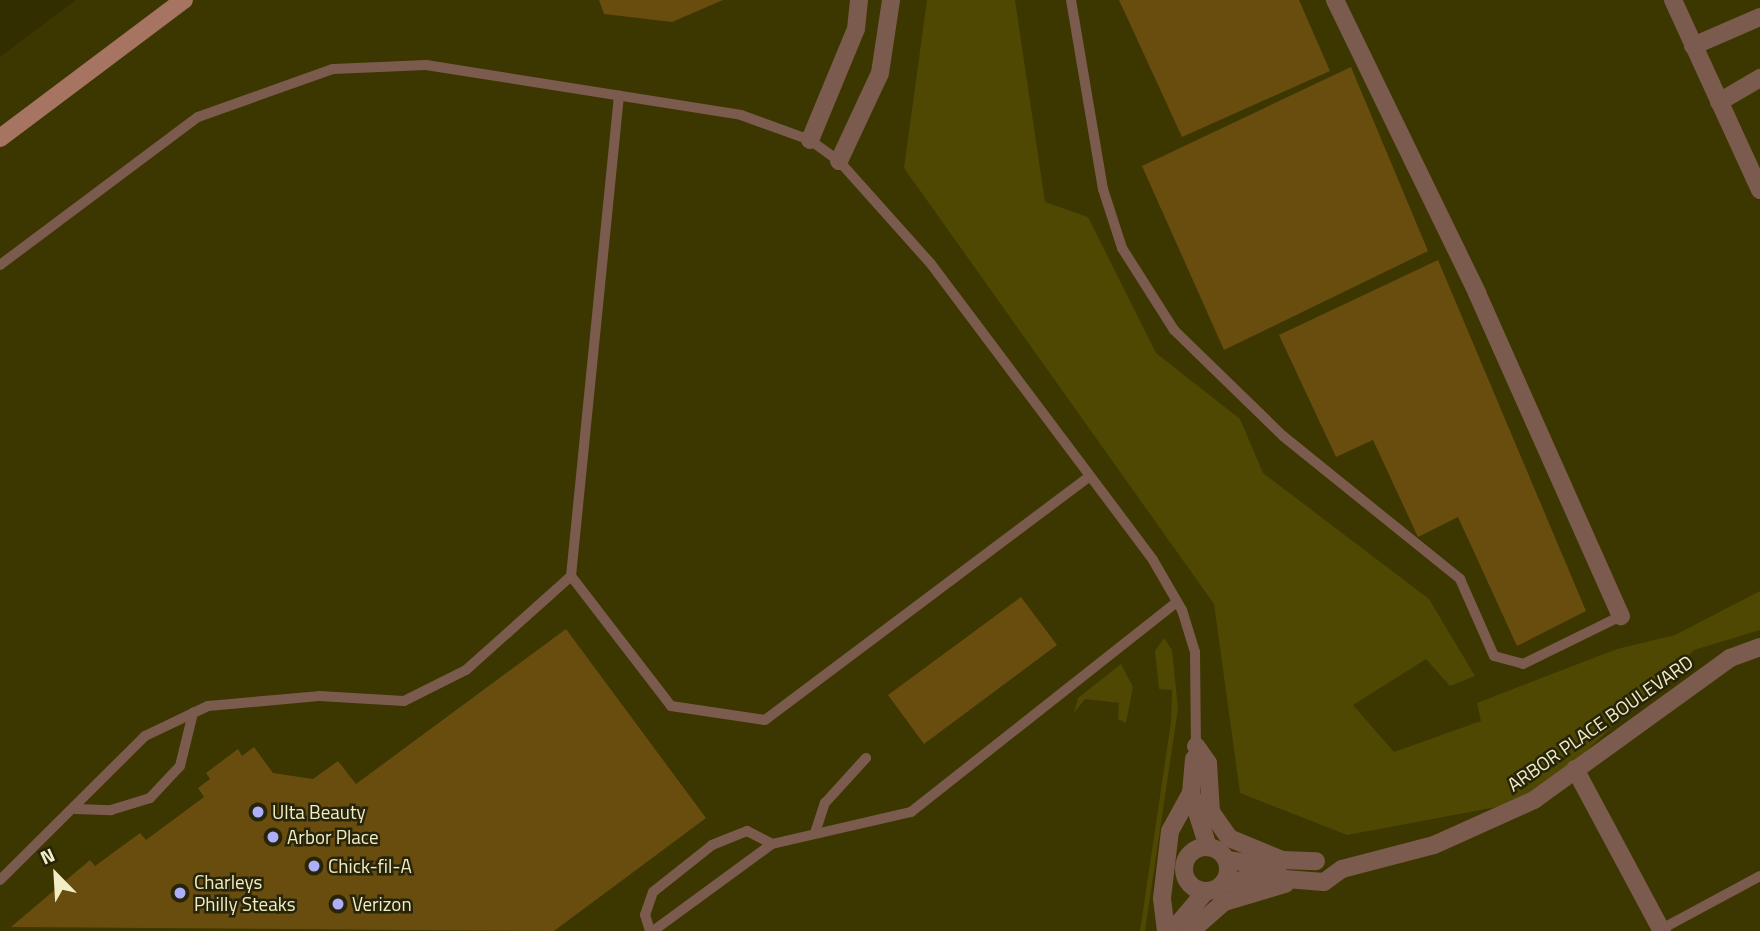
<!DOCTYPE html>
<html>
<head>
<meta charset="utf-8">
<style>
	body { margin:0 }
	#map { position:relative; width:1760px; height:931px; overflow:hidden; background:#332e00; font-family:"Titillium Web",sans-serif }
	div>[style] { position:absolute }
	.built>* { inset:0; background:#3c3601 }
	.green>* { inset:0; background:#4f4802 }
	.building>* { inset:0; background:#694d0f }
	.service>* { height:10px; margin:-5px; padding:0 5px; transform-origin:5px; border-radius:5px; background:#7b5b4e }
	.minor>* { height:18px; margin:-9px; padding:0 9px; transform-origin:9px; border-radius:9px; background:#7b5b4e }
	.minor>.ring { margin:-9px; padding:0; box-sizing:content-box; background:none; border:18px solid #7b5b4e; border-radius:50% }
	.secondary>* { height:18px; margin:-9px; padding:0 9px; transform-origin:9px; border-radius:9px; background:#a67460 }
	.dots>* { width:19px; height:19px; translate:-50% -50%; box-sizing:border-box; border:4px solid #27240a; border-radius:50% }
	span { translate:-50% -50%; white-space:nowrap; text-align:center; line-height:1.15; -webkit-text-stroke:5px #27240a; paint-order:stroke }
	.street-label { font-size:19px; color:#f1edc5 }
	.poi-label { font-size:19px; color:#f1edc5 }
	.left { translate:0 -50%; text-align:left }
	.north { position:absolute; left:21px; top:840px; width:70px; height:70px; -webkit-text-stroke:5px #27240a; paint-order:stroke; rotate:336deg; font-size:19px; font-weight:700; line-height:28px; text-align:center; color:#f1edc5 }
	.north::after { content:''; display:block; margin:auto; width:24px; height:32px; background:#f1edc5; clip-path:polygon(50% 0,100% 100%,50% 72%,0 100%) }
</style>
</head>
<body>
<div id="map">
	<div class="built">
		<i style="clip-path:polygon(76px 0,1760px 0,1760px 931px,0 931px,0 57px)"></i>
	</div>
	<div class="green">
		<i style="clip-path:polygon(927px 0,1015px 0,1045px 202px,1088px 217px,1156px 353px,1240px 419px,1263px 473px,1429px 599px,1475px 676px,1450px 686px,1426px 659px,1353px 705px,1394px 752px,1481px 721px,1477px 703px,1617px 649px,1675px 635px,1760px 591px,1760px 630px,1694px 650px,1534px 800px,1347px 835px,1240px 793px,1214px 604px,904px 168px)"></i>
		<i style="clip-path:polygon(1164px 638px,1172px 650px,1178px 708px,1145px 931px,1140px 931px,1171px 722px,1172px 690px,1159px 689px,1155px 651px)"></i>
		<i style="clip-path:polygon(1121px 664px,1133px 687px,1126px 723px,1118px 719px,1119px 703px,1085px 699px,1074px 713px,1078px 698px)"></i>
	</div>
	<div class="building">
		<i style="clip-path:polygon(599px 0,723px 0,672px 22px,604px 14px)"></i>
		<i style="clip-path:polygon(1119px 0,1299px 0,1330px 71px,1182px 137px)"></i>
		<i style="clip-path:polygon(1351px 67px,1428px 251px,1224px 350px,1142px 166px)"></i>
		<i style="clip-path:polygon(1438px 260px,1586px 611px,1517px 646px,1458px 517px,1418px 537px,1373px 440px,1336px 457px,1279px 335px)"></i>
		<i style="clip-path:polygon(1021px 597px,1057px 645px,924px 744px,888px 695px)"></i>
		<i style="clip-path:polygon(566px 629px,706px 818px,554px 931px,11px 927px,90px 860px,95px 866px,140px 833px,146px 840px,204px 797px,198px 788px,210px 779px,206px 773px,238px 749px,242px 756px,254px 747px,273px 773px,313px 779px,338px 761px,356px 784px)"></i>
	</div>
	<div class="service">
		<i style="left:1071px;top:0;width:192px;rotate:80.4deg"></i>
		<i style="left:1103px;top:189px;width:62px;rotate:72.1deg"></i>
		<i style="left:1122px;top:248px;width:97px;rotate:57.6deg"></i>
		<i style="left:1174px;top:330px;width:152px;rotate:44.2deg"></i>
		<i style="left:1283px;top:436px;width:228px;rotate:38.9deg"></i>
		<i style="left:1460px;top:579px;width:84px;rotate:66.2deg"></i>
		<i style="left:1494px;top:656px;width:30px;rotate:15deg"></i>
		<i style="left:1523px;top:664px;width:109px;rotate:-26.1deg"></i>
		<i style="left:0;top:265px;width:247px;rotate:-36.8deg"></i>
		<i style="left:198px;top:117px;width:143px;rotate:-19.6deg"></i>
		<i style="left:333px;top:69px;width:93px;rotate:-2.5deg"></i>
		<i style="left:426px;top:65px;width:319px;rotate:9deg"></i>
		<i style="left:741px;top:115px;width:73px;rotate:19.9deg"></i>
		<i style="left:810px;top:140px;width:36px;rotate:36deg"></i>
		<i style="left:839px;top:161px;width:138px;rotate:48.2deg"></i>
		<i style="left:931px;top:264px;width:370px;rotate:53.1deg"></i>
		<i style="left:1153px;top:560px;width:58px;rotate:59.9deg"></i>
		<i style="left:1182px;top:610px;width:44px;rotate:72.8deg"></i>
		<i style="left:1195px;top:652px;width:96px;rotate:89.4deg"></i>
		<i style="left:571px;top:576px;width:483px;rotate:-84.3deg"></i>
		<i style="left:76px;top:809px;width:35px;rotate:2deg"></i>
		<i style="left:111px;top:810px;width:41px;rotate:-17.1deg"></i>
		<i style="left:150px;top:798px;width:44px;rotate:-46.8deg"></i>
		<i style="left:180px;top:766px;width:55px;rotate:-76.2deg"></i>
		<i style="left:815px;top:833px;width:32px;rotate:-72deg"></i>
		<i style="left:825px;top:803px;width:61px;rotate:-47.7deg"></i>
		<i style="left:0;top:880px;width:204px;rotate:-44.8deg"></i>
		<i style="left:145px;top:736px;width:70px;rotate:-25.5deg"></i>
		<i style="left:208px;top:706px;width:111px;rotate:-5.1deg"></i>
		<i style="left:319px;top:696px;width:85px;rotate:3.4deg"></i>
		<i style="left:404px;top:701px;width:69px;rotate:-26.6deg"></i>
		<i style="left:466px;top:670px;width:141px;rotate:-41.8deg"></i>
		<i style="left:571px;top:576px;width:164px;rotate:52.4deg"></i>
		<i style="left:671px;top:706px;width:95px;rotate:8.5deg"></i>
		<i style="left:765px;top:720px;width:406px;rotate:-36.9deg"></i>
		<i style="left:650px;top:931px;width:17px;rotate:-107deg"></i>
		<i style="left:645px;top:915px;width:24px;rotate:-71deg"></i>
		<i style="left:653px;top:892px;width:75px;rotate:-38.5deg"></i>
		<i style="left:712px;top:845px;width:38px;rotate:-22deg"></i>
		<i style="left:747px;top:831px;width:28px;rotate:27deg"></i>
		<i style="left:653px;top:931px;width:147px;rotate:-36.2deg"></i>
		<i style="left:772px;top:844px;width:143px;rotate:-13deg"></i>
		<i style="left:911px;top:812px;width:339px;rotate:-38.3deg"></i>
		<i style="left:1658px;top:931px;width:116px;rotate:-28.3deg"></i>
	</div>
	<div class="minor">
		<i style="left:1335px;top:0;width:326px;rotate:64.1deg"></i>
		<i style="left:1477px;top:293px;width:354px;rotate:66deg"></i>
		<i style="left:1673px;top:0;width:209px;rotate:65.4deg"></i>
		<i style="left:1693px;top:46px;width:73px;rotate:-23.4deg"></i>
		<i style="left:1719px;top:102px;width:48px;rotate:-30.3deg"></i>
		<i style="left:810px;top:140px;width:120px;rotate:-67.5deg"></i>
		<i style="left:856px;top:29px;width:29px;rotate:-84deg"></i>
		<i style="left:839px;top:161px;width:97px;rotate:-65deg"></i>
		<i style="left:880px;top:73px;width:74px;rotate:-81.4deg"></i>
		<i style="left:1196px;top:746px;width:21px;rotate:55deg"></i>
		<i style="left:1208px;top:763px;width:49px;rotate:86.5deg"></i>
		<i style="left:1211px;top:812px;width:32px;rotate:55deg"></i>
		<i style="left:1229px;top:838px;width:57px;rotate:22.5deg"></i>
		<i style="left:1282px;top:860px;width:34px;rotate:2deg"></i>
		<i style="left:1194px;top:759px;width:34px;rotate:95deg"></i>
		<i style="left:1191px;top:793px;width:57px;rotate:72.5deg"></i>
		<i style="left:1575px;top:769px;width:184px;rotate:61.8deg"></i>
		<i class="ring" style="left:1184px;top:847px;width:26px;height:26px"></i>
		<i style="left:1227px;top:860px;width:51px;rotate:7.8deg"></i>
		<i style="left:1223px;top:883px;width:36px;rotate:-9deg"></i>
		<i style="left:1259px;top:877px;width:65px;rotate:4.4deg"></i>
		<i style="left:1324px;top:882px;width:22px;rotate:-36deg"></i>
		<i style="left:1342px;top:869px;width:95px;rotate:-14.6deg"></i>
		<i style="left:1434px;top:845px;width:110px;rotate:-24.2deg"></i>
		<i style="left:1534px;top:800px;width:242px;rotate:-35.9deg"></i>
		<i style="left:1730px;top:658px;width:32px;rotate:-20deg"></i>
		<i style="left:1166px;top:931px;width:33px;rotate:-97deg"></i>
		<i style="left:1162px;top:898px;width:67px;rotate:-83.2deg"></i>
		<i style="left:1170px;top:831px;width:43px;rotate:-61.1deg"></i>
		<i style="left:1172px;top:931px;width:52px;rotate:-49.6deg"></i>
		<i style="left:1191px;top:931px;width:44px;rotate:-41.3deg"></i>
		<i style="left:1224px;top:902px;width:64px;rotate:-16.4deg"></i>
	</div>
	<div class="secondary">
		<i style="left:0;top:138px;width:230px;rotate:-36.9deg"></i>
	</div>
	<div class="dots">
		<i style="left:258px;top:812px;background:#adaffb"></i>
		<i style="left:273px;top:837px;background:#adaffb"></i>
		<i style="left:314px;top:866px;background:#adaffb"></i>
		<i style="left:180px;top:893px;background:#adaffb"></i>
		<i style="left:338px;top:904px;background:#adaffb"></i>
	</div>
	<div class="street-label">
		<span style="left:1600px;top:723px;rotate:-35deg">ARBOR PLACE BOULEVARD</span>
	</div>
	<div class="poi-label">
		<span class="left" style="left:272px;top:812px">Ulta Beauty</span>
		<span class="left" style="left:287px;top:837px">Arbor Place</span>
		<span class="left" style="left:328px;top:866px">Chick-fil-A</span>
		<span class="left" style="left:194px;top:893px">Charleys<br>Philly Steaks</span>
		<span class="left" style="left:352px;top:904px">Verizon</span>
	</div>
	<div class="north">N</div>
</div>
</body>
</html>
